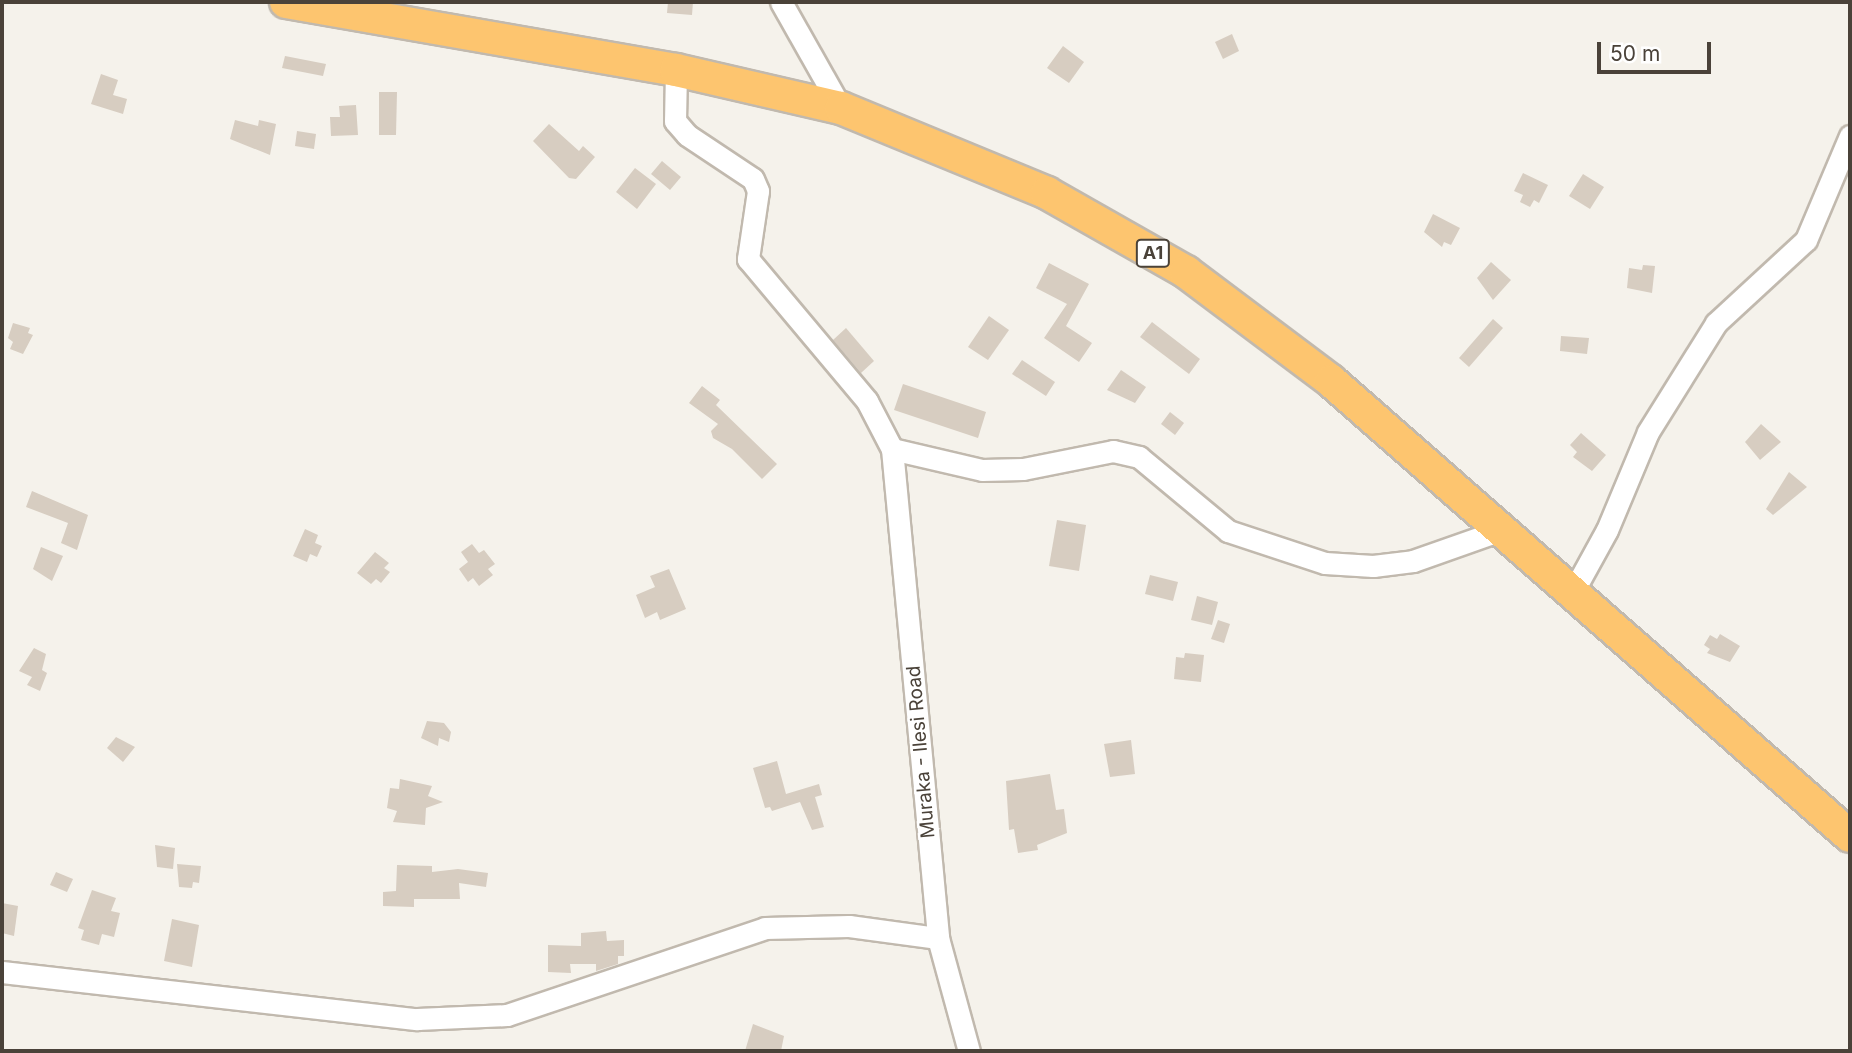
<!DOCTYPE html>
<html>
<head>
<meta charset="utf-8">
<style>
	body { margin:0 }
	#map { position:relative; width:1852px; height:1053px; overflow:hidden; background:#f5f2eb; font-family:Inter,sans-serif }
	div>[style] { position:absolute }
	.building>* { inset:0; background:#d7cdc1 }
	.roads { filter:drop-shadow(2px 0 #c1b9ae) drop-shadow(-2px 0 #c1b9ae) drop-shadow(0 2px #c1b9ae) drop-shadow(0 -2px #c1b9ae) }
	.minor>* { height:21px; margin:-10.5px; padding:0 10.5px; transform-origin:10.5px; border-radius:10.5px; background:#fff }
	.highway>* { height:32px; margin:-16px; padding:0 16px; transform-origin:16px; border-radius:16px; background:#fdc56f }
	span { translate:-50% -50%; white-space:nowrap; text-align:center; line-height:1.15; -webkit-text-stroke:5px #fff; paint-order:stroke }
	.shield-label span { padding:2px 5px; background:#fff; border:2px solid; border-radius:5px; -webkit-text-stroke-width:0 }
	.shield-label { font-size:18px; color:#4a4239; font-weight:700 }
	.street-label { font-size:19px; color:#4a4239 }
	.frame { position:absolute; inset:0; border:4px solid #4a4239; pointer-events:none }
	.scale { position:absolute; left:1597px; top:42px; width:114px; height:32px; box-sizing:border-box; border:4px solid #4a4239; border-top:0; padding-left:9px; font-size:21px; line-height:24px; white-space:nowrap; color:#4a4239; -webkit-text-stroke:5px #fff; paint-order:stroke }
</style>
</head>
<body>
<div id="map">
	<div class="building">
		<i style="clip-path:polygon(668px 2px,693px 2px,692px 15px,667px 13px)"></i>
		<i style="clip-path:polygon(1232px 34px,1239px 51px,1223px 59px,1215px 42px)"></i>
		<i style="clip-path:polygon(1063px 46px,1084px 62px,1069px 83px,1047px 68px)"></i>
		<i style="clip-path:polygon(285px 56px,326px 64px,323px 76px,282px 68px)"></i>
		<i style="clip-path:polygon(101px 74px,118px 80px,113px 95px,127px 99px,123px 114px,91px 104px)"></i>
		<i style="clip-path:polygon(379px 92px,397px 92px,396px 135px,379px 135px)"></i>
		<i style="clip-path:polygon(356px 105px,358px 135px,331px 136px,330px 117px,340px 117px,339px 106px)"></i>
		<i style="clip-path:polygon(235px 120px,258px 126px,259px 120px,276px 124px,270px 155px,230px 139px)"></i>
		<i style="clip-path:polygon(549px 124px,579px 151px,583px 146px,595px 157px,576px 179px,569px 178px,533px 141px)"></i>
		<i style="clip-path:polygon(297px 131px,316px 134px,314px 149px,295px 146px)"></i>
		<i style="clip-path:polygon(662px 161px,681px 177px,670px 190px,651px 174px)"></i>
		<i style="clip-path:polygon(635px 168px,656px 184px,637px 209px,616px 192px)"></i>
		<i style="clip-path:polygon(1523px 173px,1548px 185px,1539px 203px,1534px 200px,1530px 207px,1520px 202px,1523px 195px,1514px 191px)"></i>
		<i style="clip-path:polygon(1583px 174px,1604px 187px,1590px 209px,1569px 196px)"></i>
		<i style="clip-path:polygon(1433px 214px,1460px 228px,1451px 245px,1444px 242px,1442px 247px,1424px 232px)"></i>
		<i style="clip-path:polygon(1491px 262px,1511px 280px,1493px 300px,1477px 278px)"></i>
		<i style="clip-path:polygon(1049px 263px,1089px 284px,1066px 326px,1092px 343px,1079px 362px,1044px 338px,1067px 304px,1036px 288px)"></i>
		<i style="clip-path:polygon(1643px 265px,1655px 266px,1652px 293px,1627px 288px,1629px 268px,1642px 270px)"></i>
		<i style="clip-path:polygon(989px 316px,1009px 330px,988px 360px,968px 347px)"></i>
		<i style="clip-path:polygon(1493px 319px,1503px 328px,1469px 367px,1459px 358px)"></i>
		<i style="clip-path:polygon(1152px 322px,1200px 359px,1189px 374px,1140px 337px)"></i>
		<i style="clip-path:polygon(13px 323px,30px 328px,28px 333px,33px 335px,23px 354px,10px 349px,13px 342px,8px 338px)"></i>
		<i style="clip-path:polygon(846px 328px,874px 361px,861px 373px,833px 340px)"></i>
		<i style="clip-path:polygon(1561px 336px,1589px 338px,1587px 354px,1560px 351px)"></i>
		<i style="clip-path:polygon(1022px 360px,1055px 382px,1046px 396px,1012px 374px)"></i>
		<i style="clip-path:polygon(1121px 370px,1146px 387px,1135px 403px,1107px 390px)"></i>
		<i style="clip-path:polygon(903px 384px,986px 412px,978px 438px,894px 410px)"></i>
		<i style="clip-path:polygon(702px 386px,720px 400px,716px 405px,777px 464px,762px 479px,732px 449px,713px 438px,711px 431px,718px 424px,689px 403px)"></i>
		<i style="clip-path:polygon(1170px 412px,1184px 423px,1175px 435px,1161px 424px)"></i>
		<i style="clip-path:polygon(1761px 424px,1781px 442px,1760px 460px,1745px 442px)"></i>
		<i style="clip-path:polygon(1581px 433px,1606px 455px,1592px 471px,1573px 457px,1577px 452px,1570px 445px)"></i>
		<i style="clip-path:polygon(1789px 472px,1807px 487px,1773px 515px,1766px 509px)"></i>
		<i style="clip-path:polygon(32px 491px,88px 515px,77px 550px,61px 543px,68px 523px,26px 507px)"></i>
		<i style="clip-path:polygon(1057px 520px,1086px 525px,1079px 571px,1049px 566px)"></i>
		<i style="clip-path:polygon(305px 529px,318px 535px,315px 543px,322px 546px,317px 557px,310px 554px,307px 562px,293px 556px)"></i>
		<i style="clip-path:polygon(472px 544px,479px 553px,484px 550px,495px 564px,488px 569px,493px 575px,479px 586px,473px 578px,468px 582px,459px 569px,468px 562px,461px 552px)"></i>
		<i style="clip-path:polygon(41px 547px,63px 556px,52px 581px,33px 569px)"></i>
		<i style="clip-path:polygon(375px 552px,389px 563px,384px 568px,390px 572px,381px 583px,376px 579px,371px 584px,357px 573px)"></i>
		<i style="clip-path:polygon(669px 569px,686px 609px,660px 620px,657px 612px,645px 618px,636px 595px,655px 587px,650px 576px)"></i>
		<i style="clip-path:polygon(1150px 575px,1178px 582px,1173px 601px,1145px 594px)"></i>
		<i style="clip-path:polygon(1197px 596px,1218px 602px,1212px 625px,1191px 620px)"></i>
		<i style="clip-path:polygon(1218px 620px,1230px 624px,1224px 643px,1211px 639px)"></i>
		<i style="clip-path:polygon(1720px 634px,1740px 646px,1730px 662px,1707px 653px,1710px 649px,1704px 645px,1710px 635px,1717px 639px)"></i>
		<i style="clip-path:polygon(34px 648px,46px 654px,42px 670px,47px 673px,40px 691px,27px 685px,32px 677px,19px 671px)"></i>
		<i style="clip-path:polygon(1185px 653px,1204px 655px,1201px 682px,1174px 679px,1176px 657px,1184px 658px)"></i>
		<i style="clip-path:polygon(427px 721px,444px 723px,451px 732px,449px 742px,439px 738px,438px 746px,421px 738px)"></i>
		<i style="clip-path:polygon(116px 737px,135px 747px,123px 762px,107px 748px)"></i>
		<i style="clip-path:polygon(1131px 740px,1135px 774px,1110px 777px,1104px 744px)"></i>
		<i style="clip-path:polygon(777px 761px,786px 794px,819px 784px,822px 795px,815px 797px,824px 827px,812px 830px,800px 802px,772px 811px,770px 807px,765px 808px,753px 768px)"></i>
		<i style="clip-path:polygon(1050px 774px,1056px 810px,1064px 809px,1067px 833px,1037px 845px,1038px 850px,1018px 853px,1014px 829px,1009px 830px,1006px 781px)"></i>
		<i style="clip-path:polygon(400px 779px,432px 786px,428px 796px,443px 802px,426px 808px,425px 825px,393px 822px,397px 811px,387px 808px,390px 788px,399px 789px)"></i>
		<i style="clip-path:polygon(155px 845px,175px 848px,173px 869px,157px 867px)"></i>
		<i style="clip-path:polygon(177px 864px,201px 866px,199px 883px,193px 882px,192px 888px,179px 887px)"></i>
		<i style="clip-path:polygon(397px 865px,432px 866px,432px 872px,458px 869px,488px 873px,486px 887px,459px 883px,460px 899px,414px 899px,414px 907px,383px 906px,383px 892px,396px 891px)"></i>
		<i style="clip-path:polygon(56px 872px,73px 879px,67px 892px,50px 885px)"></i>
		<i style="clip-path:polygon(92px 890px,116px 898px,111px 911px,120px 913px,114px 937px,102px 934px,99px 945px,81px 940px,84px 930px,78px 928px)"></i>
		<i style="clip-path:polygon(2px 903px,18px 906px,14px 936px,2px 933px)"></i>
		<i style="clip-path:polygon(172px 919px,199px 925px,192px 967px,164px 961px)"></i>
		<i style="clip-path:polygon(606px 931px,607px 941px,624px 940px,624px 956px,618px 956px,618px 964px,596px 971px,596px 964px,570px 964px,571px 973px,548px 972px,548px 945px,581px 946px,581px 933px)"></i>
		<i style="clip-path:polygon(753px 1024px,784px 1036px,781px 1051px,745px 1051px)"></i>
	</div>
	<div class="roads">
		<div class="minor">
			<i style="left:781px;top:2px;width:122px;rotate:60.5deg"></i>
			<i style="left:676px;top:70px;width:51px;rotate:91.1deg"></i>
			<i style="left:675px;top:121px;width:18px;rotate:49deg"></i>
			<i style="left:687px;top:135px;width:79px;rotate:33.7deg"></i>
			<i style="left:753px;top:179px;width:13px;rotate:67deg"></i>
			<i style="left:758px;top:191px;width:69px;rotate:98.4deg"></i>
			<i style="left:748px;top:259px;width:185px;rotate:50deg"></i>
			<i style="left:867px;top:401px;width:54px;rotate:62.5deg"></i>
			<i style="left:892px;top:449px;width:491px;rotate:84.6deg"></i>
			<i style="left:938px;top:938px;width:117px;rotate:74.7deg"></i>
			<i style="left:892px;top:449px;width:92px;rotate:13.1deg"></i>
			<i style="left:982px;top:470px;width:41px;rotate:-1.4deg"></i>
			<i style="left:1023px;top:469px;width:92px;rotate:-11.3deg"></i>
			<i style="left:1113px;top:451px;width:27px;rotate:13deg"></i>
			<i style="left:1139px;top:457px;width:116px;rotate:39.7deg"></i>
			<i style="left:1228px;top:531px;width:102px;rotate:18.3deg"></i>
			<i style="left:1325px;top:563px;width:48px;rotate:3.6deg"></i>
			<i style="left:1373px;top:566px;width:40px;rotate:-7.1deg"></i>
			<i style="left:1413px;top:561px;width:96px;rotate:-19.4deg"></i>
			<i style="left:1574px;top:590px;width:68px;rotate:-61.2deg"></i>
			<i style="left:1607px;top:530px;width:106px;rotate:-67.3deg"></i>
			<i style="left:1648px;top:432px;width:128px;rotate:-58deg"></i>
			<i style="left:1716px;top:323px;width:122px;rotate:-42.7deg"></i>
			<i style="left:1806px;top:240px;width:113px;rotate:-67.1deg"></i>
			<i style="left:2px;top:972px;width:418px;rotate:6.5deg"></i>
			<i style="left:417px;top:1019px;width:90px;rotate:-2.5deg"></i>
			<i style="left:507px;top:1015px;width:272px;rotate:-18.6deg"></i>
			<i style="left:765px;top:928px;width:84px;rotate:-1.4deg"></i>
			<i style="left:849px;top:926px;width:90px;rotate:7.7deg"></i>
		</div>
		<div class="highway">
			<i style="left:286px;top:2px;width:396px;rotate:9.9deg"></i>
			<i style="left:676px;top:70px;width:169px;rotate:13deg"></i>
			<i style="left:841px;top:108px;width:223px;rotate:22.4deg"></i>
			<i style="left:1047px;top:193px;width:160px;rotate:29.6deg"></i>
			<i style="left:1186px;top:272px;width:181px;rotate:36.9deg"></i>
			<i style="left:1331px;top:381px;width:690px;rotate:41.24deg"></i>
		</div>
	</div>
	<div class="shield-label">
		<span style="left:1153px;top:253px">A1</span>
	</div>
	<div class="street-label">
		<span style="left:921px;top:752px;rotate:-95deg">Muraka - Ilesi Road</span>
	</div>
	<div class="frame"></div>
	<div class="scale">50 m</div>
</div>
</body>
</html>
